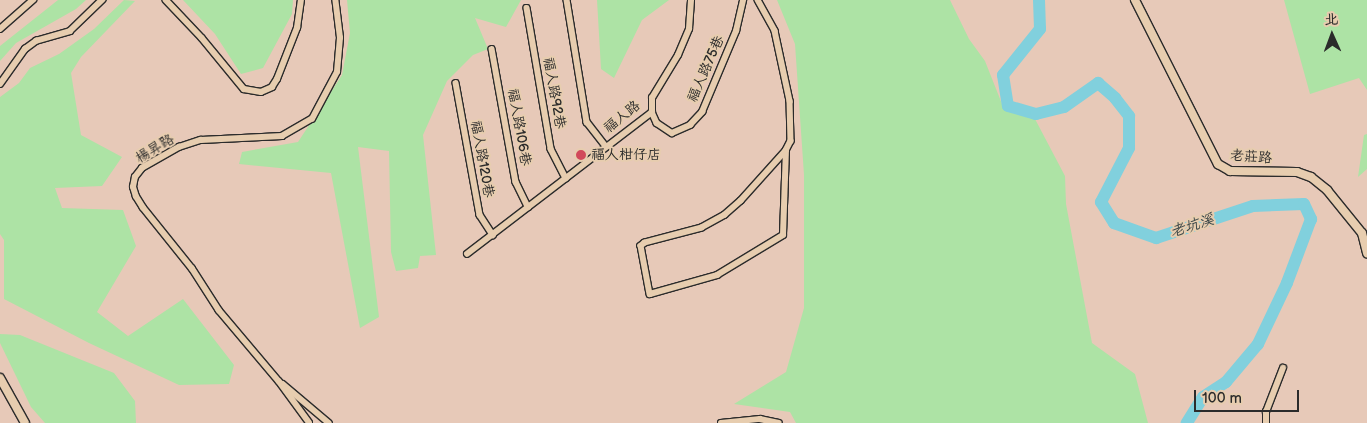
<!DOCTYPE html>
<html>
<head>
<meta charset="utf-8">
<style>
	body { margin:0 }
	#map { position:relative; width:1367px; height:423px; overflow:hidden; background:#e7c9b8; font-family:"Balsamiq Sans","LXGW WenKai TC",sans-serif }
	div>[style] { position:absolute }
	.green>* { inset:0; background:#ade3a5 }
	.river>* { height:12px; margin:-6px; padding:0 6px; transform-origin:6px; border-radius:6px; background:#81d0dd }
	.roads { filter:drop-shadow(1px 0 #2b2b2b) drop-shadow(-1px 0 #2b2b2b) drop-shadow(0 1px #2b2b2b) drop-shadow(0 -1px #2b2b2b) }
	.street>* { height:5.5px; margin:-2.75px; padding:0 2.75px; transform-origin:2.75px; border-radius:2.75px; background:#e7cdaf }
	.secondary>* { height:8px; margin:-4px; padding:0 4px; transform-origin:4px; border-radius:4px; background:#e7cdaf }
	.dots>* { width:14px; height:14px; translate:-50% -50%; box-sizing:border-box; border:2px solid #e7cdaf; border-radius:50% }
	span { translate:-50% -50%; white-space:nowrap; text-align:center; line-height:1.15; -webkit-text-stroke:4px #e7cdaf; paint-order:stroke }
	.street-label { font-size:14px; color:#2b2b2b }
	.poi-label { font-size:14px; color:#2b2b2b }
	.left { translate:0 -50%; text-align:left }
	.water-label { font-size:15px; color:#384446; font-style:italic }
	.north { position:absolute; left:1307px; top:10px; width:50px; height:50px; -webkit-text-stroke:4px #e7cdaf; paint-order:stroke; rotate:358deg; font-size:14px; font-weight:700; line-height:20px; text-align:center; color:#2b2b2b }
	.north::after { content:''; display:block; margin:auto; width:18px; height:22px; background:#2b2b2b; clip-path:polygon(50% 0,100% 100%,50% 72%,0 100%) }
	.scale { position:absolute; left:1194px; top:390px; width:105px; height:22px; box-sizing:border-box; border:2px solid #2b2b2b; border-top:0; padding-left:6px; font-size:15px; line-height:18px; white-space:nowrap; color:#2b2b2b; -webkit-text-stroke:4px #e7cdaf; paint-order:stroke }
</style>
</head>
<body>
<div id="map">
	<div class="green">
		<i style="clip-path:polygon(58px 0,86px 0,76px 9px,16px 43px,0 61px,0 46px)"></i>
		<i style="clip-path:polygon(124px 0,135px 1px,81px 57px,71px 73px,81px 135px,122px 157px,102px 186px,55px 188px,62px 208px,123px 210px,136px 246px,97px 312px,128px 336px,183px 299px,234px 365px,229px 384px,179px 385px,89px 343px,4px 299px,4px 240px,0 234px,0 97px,19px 83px,30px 68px,59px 54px,94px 29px)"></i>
		<i style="clip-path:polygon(183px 0,293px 0,292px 14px,263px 68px,241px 74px,215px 34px)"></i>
		<i style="clip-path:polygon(347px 0,521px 0,506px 27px,475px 18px,488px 49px,473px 55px,447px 81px,423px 135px,436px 255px,420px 256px,418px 268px,396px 271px,391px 252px,389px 151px,358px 147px,379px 317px,360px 328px,331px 173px,239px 164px,242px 152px,298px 142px,342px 75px,350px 33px)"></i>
		<i style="clip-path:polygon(597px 0,669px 0,642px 20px,614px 78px,601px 69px)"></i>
		<i style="clip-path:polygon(777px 0,950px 0,969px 39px,985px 61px,1004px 109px,1035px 119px,1065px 176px,1066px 204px,1092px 343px,1135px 374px,1148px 423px,796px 423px,790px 412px,734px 404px,786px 372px,804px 308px,804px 175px,795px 44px)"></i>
		<i style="clip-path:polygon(1284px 0,1367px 0,1367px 90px,1359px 78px,1310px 94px)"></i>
		<i style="clip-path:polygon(1367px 134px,1367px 169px,1358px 177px,1364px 135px)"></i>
		<i style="clip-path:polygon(0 334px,20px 335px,114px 373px,135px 401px,136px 423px,45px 423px,31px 407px,0 343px)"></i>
	</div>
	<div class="river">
		<i style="left:1039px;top:0;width:29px;rotate:88deg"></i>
		<i style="left:1040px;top:29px;width:59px;rotate:128.8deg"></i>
		<i style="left:1003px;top:75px;width:31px;rotate:81deg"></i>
		<i style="left:1008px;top:106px;width:29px;rotate:16deg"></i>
		<i style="left:1036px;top:114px;width:29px;rotate:-14deg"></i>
		<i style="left:1064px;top:107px;width:42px;rotate:-35.2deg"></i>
		<i style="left:1098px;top:83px;width:23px;rotate:41deg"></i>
		<i style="left:1115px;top:98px;width:23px;rotate:52deg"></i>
		<i style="left:1129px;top:116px;width:32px;rotate:90deg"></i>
		<i style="left:1129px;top:148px;width:61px;rotate:117.4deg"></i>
		<i style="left:1101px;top:202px;width:25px;rotate:58deg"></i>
		<i style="left:1114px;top:223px;width:45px;rotate:19.7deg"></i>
		<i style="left:1156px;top:238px;width:102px;rotate:-18.3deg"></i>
		<i style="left:1253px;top:206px;width:51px;rotate:-2.2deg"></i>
		<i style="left:1304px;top:204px;width:17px;rotate:65deg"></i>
		<i style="left:1311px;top:219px;width:68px;rotate:110.6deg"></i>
		<i style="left:1287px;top:283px;width:68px;rotate:115.4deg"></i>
		<i style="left:1258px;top:344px;width:50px;rotate:130.1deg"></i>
		<i style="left:1226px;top:382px;width:27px;rotate:147deg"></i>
		<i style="left:1203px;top:397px;width:31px;rotate:122deg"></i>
	</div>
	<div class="roads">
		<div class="street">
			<i style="left:166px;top:0;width:52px;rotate:46.5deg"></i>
			<i style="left:202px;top:38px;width:66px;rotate:50.5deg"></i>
			<i style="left:244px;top:89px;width:17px;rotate:10deg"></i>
			<i style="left:261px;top:92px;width:12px;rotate:-24deg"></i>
			<i style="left:272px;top:87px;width:9px;rotate:-58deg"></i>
			<i style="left:277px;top:79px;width:55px;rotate:-68.6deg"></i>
			<i style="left:297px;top:28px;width:28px;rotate:-82deg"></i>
			<i style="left:567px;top:0;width:124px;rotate:80.7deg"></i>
			<i style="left:587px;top:122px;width:31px;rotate:52deg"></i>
			<i style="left:758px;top:0;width:35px;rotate:61deg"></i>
			<i style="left:775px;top:31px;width:72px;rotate:77.9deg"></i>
			<i style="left:790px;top:101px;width:40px;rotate:88.6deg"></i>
			<i style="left:791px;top:141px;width:11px;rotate:117deg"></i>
			<i style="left:786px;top:151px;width:67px;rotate:132deg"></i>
			<i style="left:741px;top:201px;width:21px;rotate:139deg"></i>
			<i style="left:725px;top:215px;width:26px;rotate:151deg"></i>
			<i style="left:702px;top:228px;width:59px;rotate:165.3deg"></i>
			<i style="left:645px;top:243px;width:5px;rotate:143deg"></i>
			<i style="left:641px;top:246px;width:49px;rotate:79.4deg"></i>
			<i style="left:650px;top:294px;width:70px;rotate:-15.8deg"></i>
			<i style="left:717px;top:275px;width:77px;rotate:-31.2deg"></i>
			<i style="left:783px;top:235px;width:84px;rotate:-88deg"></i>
			<i style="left:527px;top:8px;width:143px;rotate:80.3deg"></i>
			<i style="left:551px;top:149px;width:33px;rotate:63deg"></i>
			<i style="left:0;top:29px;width:44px;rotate:-41.3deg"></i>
			<i style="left:492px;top:49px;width:135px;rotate:79.8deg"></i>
			<i style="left:516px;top:182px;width:28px;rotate:64deg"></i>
			<i style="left:456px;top:83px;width:134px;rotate:79.7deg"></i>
			<i style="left:480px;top:215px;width:24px;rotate:57deg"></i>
			<i style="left:0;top:84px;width:43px;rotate:-54.5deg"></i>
			<i style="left:25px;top:49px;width:14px;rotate:-36deg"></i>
			<i style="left:36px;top:41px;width:35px;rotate:-16deg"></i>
			<i style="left:70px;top:31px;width:45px;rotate:-44.1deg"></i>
			<i style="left:652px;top:112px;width:12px;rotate:66deg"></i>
			<i style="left:657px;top:123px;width:18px;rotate:34deg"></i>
			<i style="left:672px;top:133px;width:20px;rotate:-24deg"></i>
			<i style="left:690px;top:125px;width:18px;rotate:-47deg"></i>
			<i style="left:702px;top:112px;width:88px;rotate:-67.2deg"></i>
			<i style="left:736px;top:31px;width:32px;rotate:-77deg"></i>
			<i style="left:467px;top:254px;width:233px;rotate:-37.5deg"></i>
			<i style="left:652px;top:112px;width:14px;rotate:-90deg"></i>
			<i style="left:652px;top:98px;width:50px;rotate:-58.8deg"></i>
			<i style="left:678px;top:55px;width:28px;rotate:-67deg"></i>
			<i style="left:689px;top:29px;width:29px;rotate:-86deg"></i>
			<i style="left:283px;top:384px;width:60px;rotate:40.3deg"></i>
			<i style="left:309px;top:423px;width:51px;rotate:-126.2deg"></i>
			<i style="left:279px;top:382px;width:93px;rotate:-130.2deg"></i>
			<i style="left:219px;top:311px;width:50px;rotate:-122.7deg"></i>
			<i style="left:192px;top:269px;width:78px;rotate:-128.8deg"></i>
			<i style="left:143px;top:208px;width:13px;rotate:-122deg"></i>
			<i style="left:136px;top:197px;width:10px;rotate:-107deg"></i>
			<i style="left:133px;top:187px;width:10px;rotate:-79deg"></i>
			<i style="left:135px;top:177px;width:11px;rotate:-52deg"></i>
			<i style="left:142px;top:168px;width:43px;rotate:-29.6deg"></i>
			<i style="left:179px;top:147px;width:23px;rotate:-18deg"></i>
			<i style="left:201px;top:140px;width:81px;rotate:-2.8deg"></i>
			<i style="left:282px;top:136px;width:34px;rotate:-30deg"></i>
			<i style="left:312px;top:119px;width:53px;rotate:-62deg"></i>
			<i style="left:337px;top:72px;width:34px;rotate:-85deg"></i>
			<i style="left:340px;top:38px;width:38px;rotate:-97deg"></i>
			<i style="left:721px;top:423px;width:39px;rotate:-6deg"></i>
			<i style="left:760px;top:419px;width:19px;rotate:12deg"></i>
			<i style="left:1266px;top:423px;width:11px;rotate:-90deg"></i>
			<i style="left:1266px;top:412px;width:47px;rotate:-68.9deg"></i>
		</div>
		<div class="secondary">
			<i style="left:1135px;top:0;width:184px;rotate:63.2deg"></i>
			<i style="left:1218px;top:164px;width:14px;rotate:30deg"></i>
			<i style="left:1230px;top:171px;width:67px;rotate:0.9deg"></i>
			<i style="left:1297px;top:172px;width:15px;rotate:20deg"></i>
			<i style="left:1311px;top:177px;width:21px;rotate:39deg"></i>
			<i style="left:1327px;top:190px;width:55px;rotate:50.9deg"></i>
			<i style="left:1362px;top:233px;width:21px;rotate:76deg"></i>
			<i style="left:0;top:378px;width:51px;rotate:60.9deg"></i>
		</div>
	</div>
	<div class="dots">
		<i style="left:581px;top:155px;background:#d1495b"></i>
	</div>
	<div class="street-label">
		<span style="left:706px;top:69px;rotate:-66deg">福人路75巷</span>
		<span style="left:554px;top:93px;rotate:80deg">福人路92巷</span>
		<span style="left:622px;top:117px;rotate:-39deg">福人路</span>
		<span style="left:519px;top:127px;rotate:80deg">福人路106巷</span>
		<span style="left:155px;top:149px;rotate:-31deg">楊昇路</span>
		<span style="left:1251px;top:157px;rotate:4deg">老莊路</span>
		<span style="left:482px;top:159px;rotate:80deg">福人路120巷</span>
	</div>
	<div class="poi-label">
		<span class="left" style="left:591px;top:155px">福人柑仔店</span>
	</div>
	<div class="water-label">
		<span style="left:1192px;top:226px;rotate:-18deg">老坑溪</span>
	</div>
	<div class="north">北</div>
	<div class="scale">100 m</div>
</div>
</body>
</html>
